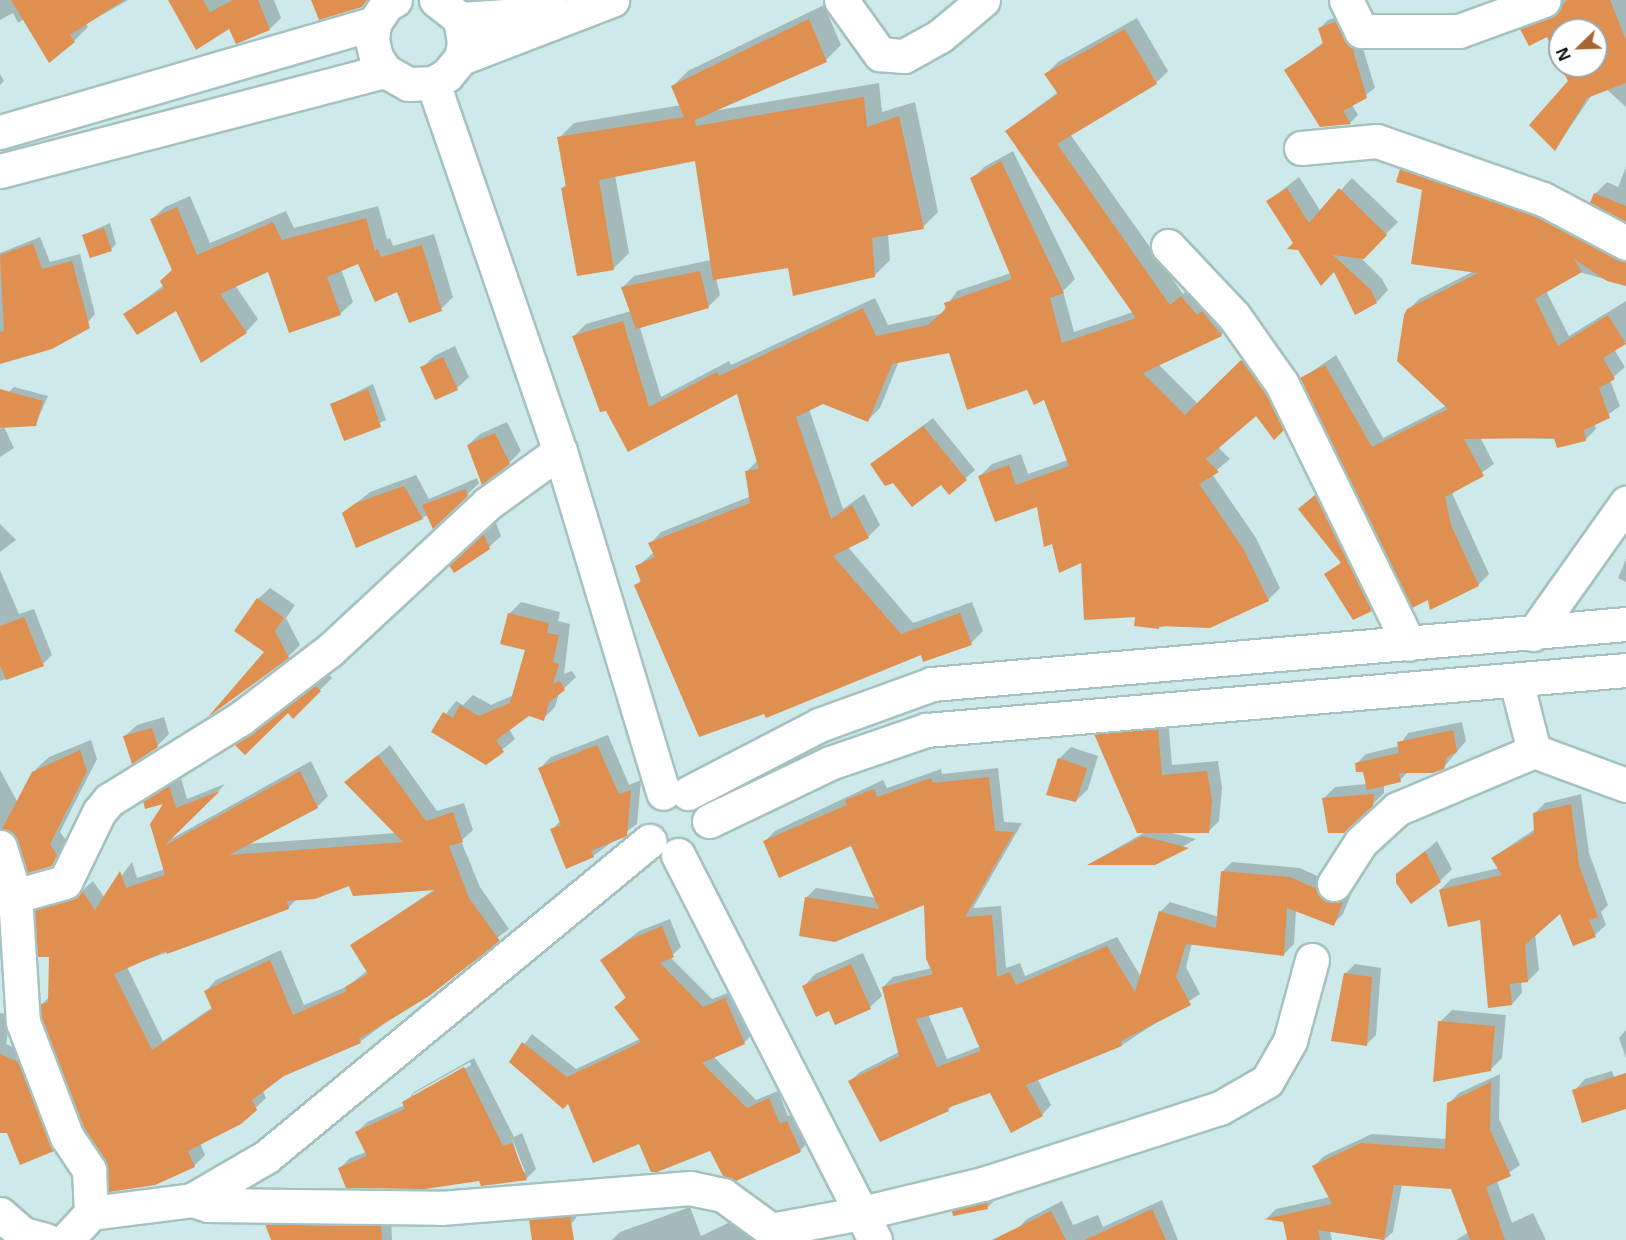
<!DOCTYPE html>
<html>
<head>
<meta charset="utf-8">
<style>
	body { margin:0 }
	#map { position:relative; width:1626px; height:1240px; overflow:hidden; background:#cde9e9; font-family:"Noto Sans",sans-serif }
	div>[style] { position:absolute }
	.shadow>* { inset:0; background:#0003 }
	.building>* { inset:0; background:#df8f4f }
	.roads { filter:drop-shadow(2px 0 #a5c1c1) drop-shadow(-2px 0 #a5c1c1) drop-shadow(0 2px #a5c1c1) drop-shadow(0 -2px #a5c1c1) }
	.minor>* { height:33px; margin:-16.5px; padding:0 16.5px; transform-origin:16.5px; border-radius:16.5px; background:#fff }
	span { translate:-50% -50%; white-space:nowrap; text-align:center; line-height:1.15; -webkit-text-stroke:4.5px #fff; paint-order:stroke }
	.north { position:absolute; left:1548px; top:18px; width:60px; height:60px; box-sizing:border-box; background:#fff; border:2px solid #9fa3a3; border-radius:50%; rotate:247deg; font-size:16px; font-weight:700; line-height:24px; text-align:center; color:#0e1919 }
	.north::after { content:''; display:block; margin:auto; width:21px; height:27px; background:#a76630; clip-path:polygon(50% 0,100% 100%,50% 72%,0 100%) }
</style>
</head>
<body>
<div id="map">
	<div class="shadow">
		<i style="clip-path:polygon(0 0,128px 0,86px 24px,88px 27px,74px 41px,24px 19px,18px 23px,13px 13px,0 20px)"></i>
		<i style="clip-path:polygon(187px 0,274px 0,281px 18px,271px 28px,237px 42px,230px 27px)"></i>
		<i style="clip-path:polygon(1562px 0,1626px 0,1626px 107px,1600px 83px,1555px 149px,1569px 81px,1562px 66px,1596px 66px,1596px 30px,1560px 30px,1560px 62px,1547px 35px,1521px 29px,1532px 19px,1561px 7px)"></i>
		<i style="clip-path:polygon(824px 5px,841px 45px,826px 60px,713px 111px,879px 83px,882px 112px,915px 102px,938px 212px,923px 227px,888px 234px,890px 260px,874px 276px,789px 266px,716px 278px,720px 295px,708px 307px,640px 328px,661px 397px,729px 361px,731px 365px,875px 298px,888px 325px,941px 314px,957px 291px,1011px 273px,972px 179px,984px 167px,1013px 151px,1075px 279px,1063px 291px,1074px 332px,1133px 312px,1006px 131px,1058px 92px,1046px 74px,1058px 62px,1137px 18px,1168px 71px,1156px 83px,1070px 134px,1183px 294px,1194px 285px,1233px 323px,1221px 335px,1158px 364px,1198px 404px,1253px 349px,1295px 417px,1274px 438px,1257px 414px,1218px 447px,1230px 459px,1212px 474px,1256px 538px,1280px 588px,1268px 600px,1158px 628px,1136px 616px,1083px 561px,1053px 542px,1038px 505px,980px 476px,992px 464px,1021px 454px,1028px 474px,1068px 460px,1045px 399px,950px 351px,899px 361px,880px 408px,868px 420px,823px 403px,809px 409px,843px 509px,864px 494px,880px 525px,868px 537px,848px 547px,913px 623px,972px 602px,983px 631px,971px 643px,922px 653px,636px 585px,642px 579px,637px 567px,654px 552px,650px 544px,661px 532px,751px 496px,746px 472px,758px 460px,738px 392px,629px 450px,574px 336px,586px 324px,631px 311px,623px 287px,634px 276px,711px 260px,697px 159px,615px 175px,629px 253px,614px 268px,562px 188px,567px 184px,559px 138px,574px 123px,681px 105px,673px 86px,688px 71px)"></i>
		<i style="clip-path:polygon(1344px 15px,1360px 39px,1375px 88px,1352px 105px,1358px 115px,1350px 123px,1286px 70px,1324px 42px,1320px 28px,1328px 20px)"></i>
		<i style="clip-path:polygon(0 74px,4px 81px,0 85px)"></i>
		<i style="clip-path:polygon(1413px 159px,1626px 248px,1626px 285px,1579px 272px,1546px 291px,1569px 336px,1626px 301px,1626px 342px,1614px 349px,1625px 367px,1610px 380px,1620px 406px,1595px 424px,1596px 429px,1585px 440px,1480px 437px,1494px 464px,1452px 493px,1489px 574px,1478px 585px,1429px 597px,1302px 378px,1336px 355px,1383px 438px,1446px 406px,1408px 310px,1419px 299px,1474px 271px,1424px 189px,1402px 170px)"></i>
		<i style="clip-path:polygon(1626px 167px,1626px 220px,1595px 194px,1607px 182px,1618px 187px)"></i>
		<i style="clip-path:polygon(1299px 177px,1321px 212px,1352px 178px,1398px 222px,1363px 257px,1359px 256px,1382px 279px,1388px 290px,1377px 302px,1295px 243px,1268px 201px)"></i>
		<i style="clip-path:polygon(190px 196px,210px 243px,286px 211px,294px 228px,378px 206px,387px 239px,390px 238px,393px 246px,434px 234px,453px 297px,441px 309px,398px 290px,358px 262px,341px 269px,353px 302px,340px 314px,269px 270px,235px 285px,258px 319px,246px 332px,176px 309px,125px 314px,164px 285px,174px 270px,152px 219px,165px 207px)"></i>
		<i style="clip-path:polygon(110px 223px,116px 244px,111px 249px,83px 235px)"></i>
		<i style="clip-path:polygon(40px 237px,50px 262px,80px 254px,95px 314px,88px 322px,0 346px,0 253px)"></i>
		<i style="clip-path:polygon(455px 346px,469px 377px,457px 388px,436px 398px,422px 368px,434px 356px)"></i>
		<i style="clip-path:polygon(373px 384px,386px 420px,345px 440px,332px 404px)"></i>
		<i style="clip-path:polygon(14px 387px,48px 396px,35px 425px,0 426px,9px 392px)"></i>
		<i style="clip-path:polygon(933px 418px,975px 470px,949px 493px,941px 483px,872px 464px)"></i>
		<i style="clip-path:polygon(507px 422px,521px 451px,509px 463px,468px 445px,480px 434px)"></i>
		<i style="clip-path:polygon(4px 427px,14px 448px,0 457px,0 429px)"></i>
		<i style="clip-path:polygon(416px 475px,429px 499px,477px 478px,479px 483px,467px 495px,422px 518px,344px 513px,370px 492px)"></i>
		<i style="clip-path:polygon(1321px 491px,1376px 604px,1371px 609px,1326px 575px,1342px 562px,1305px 504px)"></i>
		<i style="clip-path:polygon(496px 523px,501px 536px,489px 547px,463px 553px)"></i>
		<i style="clip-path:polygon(0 524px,16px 540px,0 552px)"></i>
		<i style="clip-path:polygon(1626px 559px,1626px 582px,1618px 578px)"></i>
		<i style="clip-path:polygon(0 570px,19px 614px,34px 609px,52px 655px,43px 664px,0 681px)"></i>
		<i style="clip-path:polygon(270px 588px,295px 605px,286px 618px,300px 645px,288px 657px,267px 651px,258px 599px)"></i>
		<i style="clip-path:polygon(521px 602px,560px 612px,558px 621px,570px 624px,564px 674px,572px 671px,576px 677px,559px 693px,555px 707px,543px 719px,529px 715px,509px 729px,515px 739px,486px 763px,433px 731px,456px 701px,463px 705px,473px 695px,491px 705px,514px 695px,526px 649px,509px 614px)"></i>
		<i style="clip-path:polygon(328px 674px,332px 678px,293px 717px,288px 711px,236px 744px)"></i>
		<i style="clip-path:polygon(164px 717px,169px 734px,157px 746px,125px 736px,137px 725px)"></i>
		<i style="clip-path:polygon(1168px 719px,1172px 765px,1218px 761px,1222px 788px,1219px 821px,1208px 832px,1172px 833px,1196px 839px,1155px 863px,1091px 863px,1147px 831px,1096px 735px,1106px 724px)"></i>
		<i style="clip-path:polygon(1462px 722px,1466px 741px,1444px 767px,1409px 771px,1400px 780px,1384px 784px,1384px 793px,1344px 832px,1323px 799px,1335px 787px,1367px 784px,1364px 771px,1356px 764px,1366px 754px,1399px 746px,1408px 733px)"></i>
		<i style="clip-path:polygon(608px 735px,629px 785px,641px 780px,637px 824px,593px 856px,552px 830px,561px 820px,540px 768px,551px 757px)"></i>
		<i style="clip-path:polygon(91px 740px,97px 759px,60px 832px,68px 843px,51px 865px,28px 871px,13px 832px,0 829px,0 770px,18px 803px,37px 768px,49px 757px)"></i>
		<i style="clip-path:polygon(evenodd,390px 745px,437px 811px,464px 803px,473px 830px,461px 841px,480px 887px,509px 929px,360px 1042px,283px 1075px,263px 1091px,266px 1098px,240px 1123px,200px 1143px,205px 1155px,194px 1166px,106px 1160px,42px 1004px,49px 997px,50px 956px,36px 911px,47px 900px,83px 890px,93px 881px,105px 898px,132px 862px,137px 878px,165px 869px,151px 824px,166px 801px,145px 801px,180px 775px,187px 799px,225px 784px,171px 839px,311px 761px,328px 796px,317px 807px,246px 844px,396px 833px,346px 782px,390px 745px,350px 884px,435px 889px,352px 945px,368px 970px,348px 986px,304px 1005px,281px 950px,216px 980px,206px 991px,213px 1007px,163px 1041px,127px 967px,288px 908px,297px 899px,350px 884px)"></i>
		<i style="clip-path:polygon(1071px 747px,1098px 756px,1088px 789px,1076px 801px,1059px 759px)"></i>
		<i style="clip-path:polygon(evenodd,998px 768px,1004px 822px,1022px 823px,973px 908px,1001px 906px,1006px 968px,1020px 963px,1025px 976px,1117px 937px,1141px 977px,1160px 912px,1170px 902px,1219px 917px,1222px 872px,1232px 862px,1300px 868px,1326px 880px,1334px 891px,1352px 892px,1343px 914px,1333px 924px,1296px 910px,1294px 944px,1284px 954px,1192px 943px,1186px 967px,1200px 994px,1122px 1045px,1037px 1078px,1051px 1105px,1042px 1115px,990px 1091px,955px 1103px,948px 1110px,850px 1081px,860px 1072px,899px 1052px,883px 987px,893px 977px,932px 968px,926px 903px,834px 940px,806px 898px,816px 888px,876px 898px,852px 844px,765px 841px,775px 831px,883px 780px,887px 788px,941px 769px,942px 774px,998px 768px,963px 1006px,981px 1046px,947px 1059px,928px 1014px,963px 1006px)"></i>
		<i style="clip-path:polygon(1581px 794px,1589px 853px,1608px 905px,1601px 912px,1606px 925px,1595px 935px,1561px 912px,1535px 934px,1539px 970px,1528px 981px,1521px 981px,1522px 993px,1512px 1004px,1481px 918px,1440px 890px,1451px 879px,1499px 868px,1492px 858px,1535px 829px,1534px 814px,1545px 803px)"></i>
		<i style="clip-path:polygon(1437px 841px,1452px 869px,1440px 881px,1398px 874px)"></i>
		<i style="clip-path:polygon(670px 919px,681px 947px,670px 957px,712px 999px,733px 991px,752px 1034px,744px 1043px,713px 1056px,756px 1100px,778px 1091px,788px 1116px,796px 1113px,808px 1142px,800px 1151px,710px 1149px,568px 1102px,511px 1062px,532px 1034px,576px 1069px,640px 1039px,616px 1007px,627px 996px,602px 960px,639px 931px)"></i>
		<i style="clip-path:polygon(863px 953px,882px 996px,870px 1007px,836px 1023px,829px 1009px,804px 986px,815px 974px)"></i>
		<i style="clip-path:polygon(1355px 964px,1381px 968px,1376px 1035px,1367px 1044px,1333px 1040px,1345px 974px)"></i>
		<i style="clip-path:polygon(1452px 1010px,1506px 1015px,1502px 1058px,1490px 1070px,1440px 1022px)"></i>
		<i style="clip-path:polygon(0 1013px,11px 1015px,6px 1044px,23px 1052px,61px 1141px,53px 1149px,0 1117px)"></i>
		<i style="clip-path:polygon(1626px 1030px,1626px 1058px,1619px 1038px)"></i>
		<i style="clip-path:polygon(evenodd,474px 1058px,514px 1137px,522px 1133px,536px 1169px,526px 1179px,480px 1179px,340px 1168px,350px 1158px,366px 1152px,357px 1132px,367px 1122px,405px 1105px,414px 1092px,474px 1058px,470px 1062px,471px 1065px,413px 1097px,413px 1094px,470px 1062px,474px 1058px,511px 1135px,525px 1172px,522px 1172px,511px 1135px)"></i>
		<i style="clip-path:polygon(1612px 1071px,1622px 1101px,1574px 1091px,1585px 1079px)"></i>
		<i style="clip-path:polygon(1500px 1074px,1499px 1119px,1520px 1165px,1497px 1181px,1512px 1223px,1533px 1213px,1546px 1240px,1456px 1240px,1469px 1232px,1452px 1187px,1402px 1184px,1393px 1232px,1384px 1240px,1330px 1231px,1332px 1240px,1290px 1240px,1284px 1221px,1267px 1218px,1276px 1209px,1330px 1197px,1314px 1166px,1324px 1156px,1372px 1134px,1447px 1139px,1448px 1104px,1459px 1093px)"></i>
		<i style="clip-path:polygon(998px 1192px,999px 1196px,987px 1208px,953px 1211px,965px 1200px)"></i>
		<i style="clip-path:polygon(1162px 1200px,1178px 1240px,1022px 1240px,1017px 1229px,1027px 1219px,1062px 1201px,1073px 1225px,1098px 1215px,1103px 1227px)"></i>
		<i style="clip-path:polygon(690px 1207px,701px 1236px,745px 1215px,775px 1240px,612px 1240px,620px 1232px)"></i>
		<i style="clip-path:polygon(575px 1212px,576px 1218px,571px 1224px,531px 1220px,536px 1215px)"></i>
		<i style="clip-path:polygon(277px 1215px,391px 1216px,392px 1240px,273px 1240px,267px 1225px)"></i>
	</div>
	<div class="building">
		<i style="clip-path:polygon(11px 0,124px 0,70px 35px,75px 42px,49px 63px)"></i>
		<i style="clip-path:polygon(168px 0,203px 0,210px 12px,233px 0,258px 0,270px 30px,236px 44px,229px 29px,196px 50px)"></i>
		<i style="clip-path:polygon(311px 0,367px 0,362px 7px,319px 20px)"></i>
		<i style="clip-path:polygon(1567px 0,1610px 0,1626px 40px,1626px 83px,1587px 98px,1555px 151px,1529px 125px,1568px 81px,1560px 66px,1596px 66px,1596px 30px,1560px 30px,1560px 65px,1547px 37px,1529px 46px,1520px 29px,1551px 17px)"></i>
		<i style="clip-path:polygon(809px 19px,827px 62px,695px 120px,696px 126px,864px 97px,867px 127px,899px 116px,924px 229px,872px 238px,875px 277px,793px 296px,788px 268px,713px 280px,695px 161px,599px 180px,614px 270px,577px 276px,561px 188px,566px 187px,557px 137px,684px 117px,671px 86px)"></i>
		<i style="clip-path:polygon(1336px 22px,1352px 47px,1367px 98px,1343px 111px,1351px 124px,1320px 127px,1284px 70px,1323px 44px,1318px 28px)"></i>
		<i style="clip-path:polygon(1125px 29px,1157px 84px,1057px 144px,1170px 305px,1181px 296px,1197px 315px,1202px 311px,1222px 336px,1143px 373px,1185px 415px,1241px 360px,1266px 394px,1284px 430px,1274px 440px,1256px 416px,1206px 459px,1219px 472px,1199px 484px,1244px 550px,1269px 601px,1210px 628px,1159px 626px,1159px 629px,1134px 626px,1135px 617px,1084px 620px,1081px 563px,1059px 573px,1052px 544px,1044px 547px,1037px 507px,995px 522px,978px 476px,1009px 465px,1016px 485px,1069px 466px,1044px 400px,1034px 405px,1027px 390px,967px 410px,949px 353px,892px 364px,868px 422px,823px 404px,796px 417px,831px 519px,852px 505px,869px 538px,833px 556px,901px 634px,960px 613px,972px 645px,923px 662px,921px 655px,766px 718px,764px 714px,699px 737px,634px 585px,641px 582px,635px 566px,655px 557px,648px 543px,750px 503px,745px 471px,759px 469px,737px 394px,628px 452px,606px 411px,600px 412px,572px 336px,623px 321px,649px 407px,717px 372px,719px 376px,863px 308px,876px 336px,928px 325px,946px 309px,944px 303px,1012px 279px,970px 178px,1001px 161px,1064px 293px,1050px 298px,1062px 343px,1136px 318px,1005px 131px,1058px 94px,1044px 74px)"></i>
		<i style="clip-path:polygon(1400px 169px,1535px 216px,1626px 262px,1626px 286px,1607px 281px,1574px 259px,1582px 272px,1535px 299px,1558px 346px,1608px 315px,1626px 344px,1603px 358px,1615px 379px,1599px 388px,1610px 418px,1584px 430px,1586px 441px,1557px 448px,1554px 438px,1464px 439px,1484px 476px,1445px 497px,1451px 525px,1479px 586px,1430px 610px,1428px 600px,1412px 608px,1300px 378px,1325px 365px,1372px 447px,1448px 409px,1397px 361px,1404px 315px,1407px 309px,1478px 273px,1411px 264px,1422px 190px,1396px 182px)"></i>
		<i style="clip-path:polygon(1287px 188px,1309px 223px,1339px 188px,1387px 235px,1364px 259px,1333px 255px,1371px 290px,1377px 303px,1355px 315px,1334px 272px,1321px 286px,1298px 250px,1287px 249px,1293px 243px,1266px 201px)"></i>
		<i style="clip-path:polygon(1594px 193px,1626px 206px,1626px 222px,1590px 203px)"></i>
		<i style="clip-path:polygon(177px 207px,197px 255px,273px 222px,282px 240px,366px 218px,375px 251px,378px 249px,381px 257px,422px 245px,442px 311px,409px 323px,397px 292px,375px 302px,358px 264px,327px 277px,341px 315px,289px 333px,268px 272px,220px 294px,247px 333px,201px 363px,176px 311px,137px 335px,123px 314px,164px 288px,160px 281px,172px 270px,150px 219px)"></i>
		<i style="clip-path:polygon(104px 228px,112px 251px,90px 258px,82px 235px)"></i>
		<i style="clip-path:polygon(33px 243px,42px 269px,72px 261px,90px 328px,52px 349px,0 364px,0 332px,4px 331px,0 255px)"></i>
		<i style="clip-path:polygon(700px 271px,709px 308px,636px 329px,621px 287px)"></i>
		<i style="clip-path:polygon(443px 357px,458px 390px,435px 400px,420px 367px)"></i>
		<i style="clip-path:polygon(0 389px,43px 401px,36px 426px,0 428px)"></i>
		<i style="clip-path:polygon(368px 389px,381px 427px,344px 441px,330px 404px)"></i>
		<i style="clip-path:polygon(923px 426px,967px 480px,949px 495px,941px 485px,912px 507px,893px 483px,885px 486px,870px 464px)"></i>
		<i style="clip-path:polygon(495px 433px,510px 464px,482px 485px,467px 445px)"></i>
		<i style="clip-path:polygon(404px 486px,423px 519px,356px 548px,342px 513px,356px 503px)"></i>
		<i style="clip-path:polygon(465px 489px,468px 496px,433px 529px,422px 505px)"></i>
		<i style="clip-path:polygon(1315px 495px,1372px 611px,1353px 620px,1324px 574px,1341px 563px,1298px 509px)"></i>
		<i style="clip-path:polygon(483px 533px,490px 549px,454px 573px,449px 565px)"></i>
		<i style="clip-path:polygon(257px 598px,284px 618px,275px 631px,289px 658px,208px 717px,264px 652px,234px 631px)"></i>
		<i style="clip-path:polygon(508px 613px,549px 623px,547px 633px,559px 635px,553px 662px,559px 664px,553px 684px,560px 681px,565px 690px,549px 702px,544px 721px,529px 716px,496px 740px,504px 752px,486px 765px,431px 732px,443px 712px,453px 718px,460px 705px,479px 716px,510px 703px,525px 650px,500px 644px)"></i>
		<i style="clip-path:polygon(24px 617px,44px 666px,6px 680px,0 665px,0 626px)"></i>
		<i style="clip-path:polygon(315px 685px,321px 691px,293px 719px,288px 713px,245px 755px,234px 744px)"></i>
		<i style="clip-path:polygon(152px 728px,158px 747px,132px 764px,123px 736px)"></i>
		<i style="clip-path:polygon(1158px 729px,1162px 775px,1207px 771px,1212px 800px,1209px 833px,1137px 833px,1094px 734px)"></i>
		<i style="clip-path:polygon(1453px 730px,1457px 752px,1447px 757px,1444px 769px,1433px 773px,1399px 773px,1401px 782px,1367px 790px,1363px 772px,1356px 772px,1355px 763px,1399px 753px,1397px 742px)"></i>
		<i style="clip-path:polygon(597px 745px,619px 794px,631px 790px,627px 836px,591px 851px,594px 857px,566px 869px,550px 829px,561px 825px,538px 768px)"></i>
		<i style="clip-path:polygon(80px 750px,87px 771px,50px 844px,57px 855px,52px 866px,28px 873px,18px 841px,12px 833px,2px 829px,32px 772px)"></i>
		<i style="clip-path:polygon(evenodd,378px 755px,426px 821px,453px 812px,463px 842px,449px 846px,469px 898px,500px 941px,429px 996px,359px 1039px,361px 1043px,284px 1076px,252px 1100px,257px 1110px,241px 1124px,188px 1151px,195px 1167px,155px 1185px,109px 1192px,105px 1160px,84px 1128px,41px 1016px,41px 1004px,48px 1002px,49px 957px,38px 957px,35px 910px,70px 900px,82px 890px,95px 910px,120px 871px,126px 888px,165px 875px,150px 824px,163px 804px,145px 809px,143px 801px,169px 785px,176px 808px,220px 791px,164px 846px,300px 771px,318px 808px,229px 855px,403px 842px,344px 782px,378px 755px,349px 886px,353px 896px,436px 890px,350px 945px,368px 974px,345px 987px,347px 991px,293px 1015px,270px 960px,204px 991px,212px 1009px,152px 1050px,114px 974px,166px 951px,167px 954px,289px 909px,287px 901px,315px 899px,349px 886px)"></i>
		<i style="clip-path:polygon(1058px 758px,1087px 768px,1076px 802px,1046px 795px)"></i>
		<i style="clip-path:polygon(evenodd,989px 777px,995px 831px,1014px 832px,965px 917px,992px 915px,997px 977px,1010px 972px,1016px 985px,1107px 946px,1135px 992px,1159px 911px,1216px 928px,1221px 871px,1290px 877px,1317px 889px,1324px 900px,1343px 902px,1334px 926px,1287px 908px,1284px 956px,1186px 944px,1176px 977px,1191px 1005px,1121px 1041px,1122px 1046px,1026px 1085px,1043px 1116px,1011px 1133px,990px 1093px,947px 1108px,949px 1111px,880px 1142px,848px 1081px,899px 1056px,882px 987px,933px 974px,926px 959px,924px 905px,835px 942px,799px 936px,805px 897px,879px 909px,851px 846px,779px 878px,763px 841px,847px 805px,845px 800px,874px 789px,877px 797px,931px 778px,933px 783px,989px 777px,962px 1007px,981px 1051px,937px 1067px,916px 1019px,962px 1007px)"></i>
		<i style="clip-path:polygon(1374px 794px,1373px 806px,1344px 833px,1328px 833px,1322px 798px)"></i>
		<i style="clip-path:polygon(1571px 804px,1579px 865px,1598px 917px,1589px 920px,1596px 937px,1573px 946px,1560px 914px,1525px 945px,1528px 982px,1510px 984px,1512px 1005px,1488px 1008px,1480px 920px,1448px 927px,1439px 890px,1502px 875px,1491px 858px,1534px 833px,1533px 813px)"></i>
		<i style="clip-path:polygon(1143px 836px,1189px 848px,1155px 865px,1087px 865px)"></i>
		<i style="clip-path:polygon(1425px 851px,1441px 882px,1411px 904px,1396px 883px,1396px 874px)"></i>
		<i style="clip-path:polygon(662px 926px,674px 957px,660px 963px,703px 1007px,725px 998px,745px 1044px,702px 1063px,747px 1108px,769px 1098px,780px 1124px,787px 1121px,801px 1152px,736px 1181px,723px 1176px,710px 1151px,657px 1172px,651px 1172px,639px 1144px,593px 1163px,568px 1104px,563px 1109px,509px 1062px,522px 1042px,567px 1077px,641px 1042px,614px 1007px,626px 998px,600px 960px,629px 940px)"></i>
		<i style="clip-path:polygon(851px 964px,871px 1009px,835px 1025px,829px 1011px,816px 1017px,802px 986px)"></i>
		<i style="clip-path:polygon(1344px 973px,1372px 977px,1367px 1046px,1331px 1041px)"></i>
		<i style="clip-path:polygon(1438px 1021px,1495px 1026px,1491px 1071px,1433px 1082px)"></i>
		<i style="clip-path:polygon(0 1054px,18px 1062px,54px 1151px,20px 1165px,7px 1133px,0 1133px)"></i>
		<i style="clip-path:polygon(464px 1067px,503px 1146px,512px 1143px,527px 1180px,481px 1186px,479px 1181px,425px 1189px,346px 1188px,338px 1168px,367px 1156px,355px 1132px,405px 1109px,402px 1102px)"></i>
		<i style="clip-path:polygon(1626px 1073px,1626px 1109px,1582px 1123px,1572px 1090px)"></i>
		<i style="clip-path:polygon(1491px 1082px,1490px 1130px,1511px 1176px,1486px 1187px,1505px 1240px,1470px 1240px,1451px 1189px,1394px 1185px,1384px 1240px,1318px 1230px,1320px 1240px,1287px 1240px,1283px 1222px,1264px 1219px,1332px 1204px,1312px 1166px,1361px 1143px,1445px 1149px,1447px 1103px)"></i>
		<i style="clip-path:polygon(987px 1202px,988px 1209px,953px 1216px,952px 1211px)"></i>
		<i style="clip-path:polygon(1152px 1209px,1166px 1240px,1085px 1240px)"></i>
		<i style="clip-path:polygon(1051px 1211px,1066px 1240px,992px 1240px)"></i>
		<i style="clip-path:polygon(570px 1216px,574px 1240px,532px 1240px,529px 1220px)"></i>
		<i style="clip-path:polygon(265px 1224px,381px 1226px,382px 1240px,271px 1240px)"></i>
	</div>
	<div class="roads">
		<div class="minor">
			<i style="left:395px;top:0;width:9px;rotate:153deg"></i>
			<i style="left:387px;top:4px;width:23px;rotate:124deg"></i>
			<i style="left:374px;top:23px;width:17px;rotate:97deg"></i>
			<i style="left:372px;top:40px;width:17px;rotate:77deg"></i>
			<i style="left:376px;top:57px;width:17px;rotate:57deg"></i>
			<i style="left:385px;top:71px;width:26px;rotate:29deg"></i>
			<i style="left:408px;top:84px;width:25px;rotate:-2deg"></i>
			<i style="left:433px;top:83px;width:16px;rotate:-30deg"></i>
			<i style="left:447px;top:75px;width:22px;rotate:-51deg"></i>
			<i style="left:461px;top:58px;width:16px;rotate:-79deg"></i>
			<i style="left:464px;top:42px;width:23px;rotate:-100deg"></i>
			<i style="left:436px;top:0;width:31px;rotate:38deg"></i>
			<i style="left:460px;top:19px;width:62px;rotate:-3.7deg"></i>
			<i style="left:522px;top:15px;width:30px;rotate:-20deg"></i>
			<i style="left:841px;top:0;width:67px;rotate:54.2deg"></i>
			<i style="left:880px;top:54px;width:24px;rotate:5deg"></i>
			<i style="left:904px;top:56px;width:41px;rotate:-29.1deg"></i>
			<i style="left:940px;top:36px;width:56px;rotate:-39.9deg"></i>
			<i style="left:1346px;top:0;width:34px;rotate:64deg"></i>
			<i style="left:1361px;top:31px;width:98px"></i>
			<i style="left:1459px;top:31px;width:90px;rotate:-20deg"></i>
			<i style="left:461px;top:58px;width:162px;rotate:-21deg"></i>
			<i style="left:433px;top:83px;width:389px;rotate:71deg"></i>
			<i style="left:560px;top:451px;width:357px;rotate:73.2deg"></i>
			<i style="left:0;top:132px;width:390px;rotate:-16.2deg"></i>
			<i style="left:1301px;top:148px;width:76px;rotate:-5.3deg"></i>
			<i style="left:1377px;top:141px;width:176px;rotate:19.3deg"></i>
			<i style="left:1543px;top:199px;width:94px;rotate:27.9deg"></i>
			<i style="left:0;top:171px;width:398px;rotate:-14.6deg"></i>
			<i style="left:1168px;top:246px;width:96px;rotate:46.7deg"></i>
			<i style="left:1234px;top:316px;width:83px;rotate:54.8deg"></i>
			<i style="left:1282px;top:384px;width:289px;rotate:64deg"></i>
			<i style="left:1533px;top:634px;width:161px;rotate:-54.6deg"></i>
			<i style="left:1516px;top:681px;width:72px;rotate:75.6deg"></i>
			<i style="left:1534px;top:751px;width:98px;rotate:20.3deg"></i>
			<i style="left:688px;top:793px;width:148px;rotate:-27.4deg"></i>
			<i style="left:819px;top:725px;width:120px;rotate:-19.9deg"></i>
			<i style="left:932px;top:684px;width:697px;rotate:-4.94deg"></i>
			<i style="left:709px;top:821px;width:134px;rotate:-25.6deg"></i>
			<i style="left:830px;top:763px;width:102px;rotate:-19deg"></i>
			<i style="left:926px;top:730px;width:703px;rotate:-4.9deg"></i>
			<i style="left:0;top:847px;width:51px;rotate:73deg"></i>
			<i style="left:15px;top:896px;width:126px;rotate:86.4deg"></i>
			<i style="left:23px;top:1022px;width:123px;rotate:69.1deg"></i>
			<i style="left:67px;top:1137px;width:40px;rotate:56deg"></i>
			<i style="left:89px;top:1170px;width:43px;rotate:87.3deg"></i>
			<i style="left:678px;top:855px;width:432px;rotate:62.9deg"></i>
			<i style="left:1334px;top:884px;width:50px;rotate:-57.3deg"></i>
			<i style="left:1361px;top:842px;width:49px;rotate:-42.5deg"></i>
			<i style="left:1397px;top:809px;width:149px;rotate:-22.9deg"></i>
			<i style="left:15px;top:896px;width:52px;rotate:-15.6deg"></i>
			<i style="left:65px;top:882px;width:78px;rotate:-64.1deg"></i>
			<i style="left:99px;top:812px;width:16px;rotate:-50deg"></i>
			<i style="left:109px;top:800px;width:155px;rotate:-31.8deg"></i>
			<i style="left:241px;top:718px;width:112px;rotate:-37.4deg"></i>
			<i style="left:330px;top:650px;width:214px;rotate:-42.9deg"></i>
			<i style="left:487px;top:504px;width:90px;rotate:-36deg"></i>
			<i style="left:192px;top:1200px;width:17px;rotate:17deg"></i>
			<i style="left:208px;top:1205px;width:233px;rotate:0.7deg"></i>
			<i style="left:441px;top:1208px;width:250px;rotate:-4.6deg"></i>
			<i style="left:690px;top:1188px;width:34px;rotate:12deg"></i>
			<i style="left:723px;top:1195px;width:59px;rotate:36.1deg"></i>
			<i style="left:771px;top:1230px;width:93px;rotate:-10.6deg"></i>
			<i style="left:862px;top:1213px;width:124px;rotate:-13.5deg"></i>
			<i style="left:983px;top:1184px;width:249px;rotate:-17.8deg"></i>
			<i style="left:1220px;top:1108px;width:54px;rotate:-29.9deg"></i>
			<i style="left:1267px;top:1081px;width:46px;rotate:-60.1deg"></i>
			<i style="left:1290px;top:1041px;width:84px;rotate:-74.8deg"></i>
			<i style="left:0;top:1214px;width:30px;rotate:41deg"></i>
			<i style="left:23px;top:1234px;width:24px;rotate:15deg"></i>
			<i style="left:66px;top:1240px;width:37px;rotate:-47deg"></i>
			<i style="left:91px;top:1213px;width:102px;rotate:-7.3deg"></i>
			<i style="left:192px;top:1200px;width:86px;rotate:-30.2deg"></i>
			<i style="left:266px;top:1157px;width:497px;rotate:-39.5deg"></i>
		</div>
	</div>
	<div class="north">N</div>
</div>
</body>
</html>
